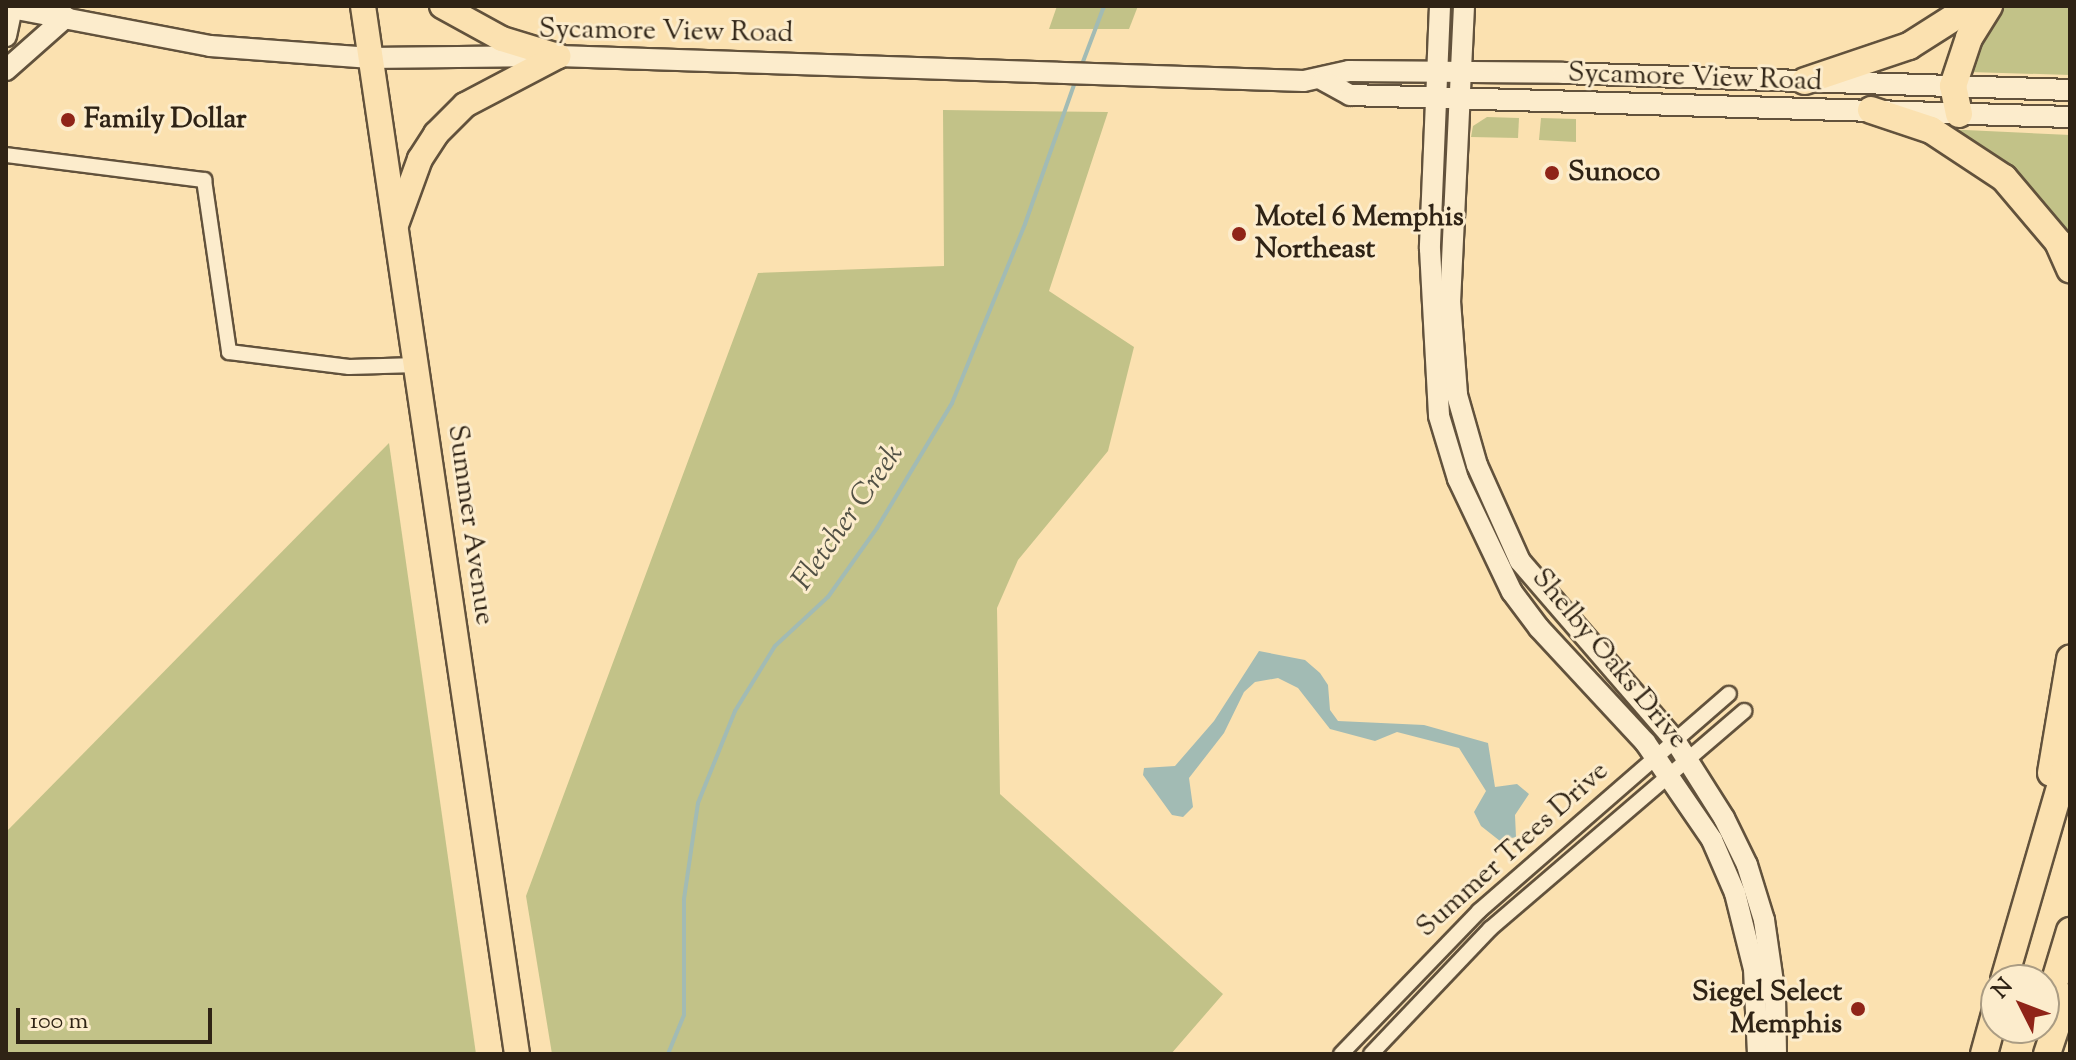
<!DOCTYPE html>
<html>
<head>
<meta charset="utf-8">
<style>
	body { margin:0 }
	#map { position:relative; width:2076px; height:1060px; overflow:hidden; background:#fbe1b0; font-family:"Sorts Mill Goudy",serif }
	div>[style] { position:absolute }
	.green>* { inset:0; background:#c2c288 }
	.water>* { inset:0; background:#a2bbb4 }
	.stream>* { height:4px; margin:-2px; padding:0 2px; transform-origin:2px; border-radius:2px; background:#a2bbb4 }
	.roads { filter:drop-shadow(2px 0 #62523c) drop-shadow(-2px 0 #62523c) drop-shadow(0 2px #62523c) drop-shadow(0 -2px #62523c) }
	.street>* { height:14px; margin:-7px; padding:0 7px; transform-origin:7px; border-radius:7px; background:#fceccc }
	.secondary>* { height:20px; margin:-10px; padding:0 10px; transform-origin:10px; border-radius:10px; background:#fceccc }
	.primary>* { height:24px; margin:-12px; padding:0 12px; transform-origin:12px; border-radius:12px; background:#fbe1b0 }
	.highway>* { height:26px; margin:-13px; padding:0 13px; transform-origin:13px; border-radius:13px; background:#fbe1b0 }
	.dots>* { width:22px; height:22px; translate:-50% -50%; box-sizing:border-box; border:4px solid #fceccc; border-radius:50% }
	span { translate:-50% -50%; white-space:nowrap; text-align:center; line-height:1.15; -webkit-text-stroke:6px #fceccc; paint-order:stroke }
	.street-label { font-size:28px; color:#2f2315 }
	.poi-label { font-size:28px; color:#2f2315; font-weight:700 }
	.left { translate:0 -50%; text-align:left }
	.right { translate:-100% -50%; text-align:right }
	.water-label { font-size:30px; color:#525145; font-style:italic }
	.frame { position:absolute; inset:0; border:8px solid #2f2315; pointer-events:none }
	.north { position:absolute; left:1980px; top:964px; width:80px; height:80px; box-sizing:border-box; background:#fceccc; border:2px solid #aa9c83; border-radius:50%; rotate:312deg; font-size:22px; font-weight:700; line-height:32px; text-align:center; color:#2f2315 }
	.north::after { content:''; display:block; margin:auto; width:28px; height:36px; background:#8f2418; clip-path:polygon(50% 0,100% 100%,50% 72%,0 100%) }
	.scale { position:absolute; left:16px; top:1008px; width:196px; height:36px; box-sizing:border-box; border:4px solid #2f2315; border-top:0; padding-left:10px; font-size:24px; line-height:28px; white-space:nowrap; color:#2f2315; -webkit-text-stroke:6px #fceccc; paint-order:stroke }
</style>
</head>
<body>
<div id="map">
	<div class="green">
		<i style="clip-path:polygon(1057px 6px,1138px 6px,1129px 29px,1049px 29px)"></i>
		<i style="clip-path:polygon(1998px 6px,2070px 6px,2070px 75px,1970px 72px,1979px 34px)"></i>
		<i style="clip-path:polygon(943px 110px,1108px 112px,1049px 291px,1134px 347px,1108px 451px,1018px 560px,997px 608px,1000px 794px,1223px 994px,1171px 1054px,552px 1054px,526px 896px,758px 273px,944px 266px)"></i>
		<i style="clip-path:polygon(1487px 117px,1519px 118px,1518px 138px,1471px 137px,1473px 126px)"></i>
		<i style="clip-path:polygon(1541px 118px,1576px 119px,1576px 142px,1539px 140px)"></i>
		<i style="clip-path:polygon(1944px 129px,2070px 135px,2070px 253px)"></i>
		<i style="clip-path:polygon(389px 443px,476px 1054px,6px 1054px,6px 832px)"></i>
	</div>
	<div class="water">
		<i style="clip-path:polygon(1259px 651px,1305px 660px,1320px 673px,1328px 685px,1330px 710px,1338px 721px,1424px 725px,1488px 743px,1495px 787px,1517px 784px,1529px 794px,1515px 815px,1516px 837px,1500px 841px,1481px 826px,1474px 812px,1486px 791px,1459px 748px,1397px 732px,1375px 741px,1330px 729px,1298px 688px,1278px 678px,1255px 682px,1244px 692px,1224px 733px,1189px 778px,1193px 807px,1183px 817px,1172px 815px,1143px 775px,1144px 768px,1175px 766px,1214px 721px)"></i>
	</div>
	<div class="stream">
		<i style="left:1081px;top:67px;width:65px;rotate:-69.3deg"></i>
		<i style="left:668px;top:1054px;width:42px;rotate:-67.7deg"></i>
		<i style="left:684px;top:1015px;width:116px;rotate:-90deg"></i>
		<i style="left:684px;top:899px;width:97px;rotate:-81.7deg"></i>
		<i style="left:698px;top:803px;width:99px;rotate:-68.1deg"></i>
		<i style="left:735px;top:711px;width:76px;rotate:-58.4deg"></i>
		<i style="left:775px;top:646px;width:72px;rotate:-42.8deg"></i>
		<i style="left:828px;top:597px;width:85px;rotate:-54.6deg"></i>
		<i style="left:877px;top:528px;width:146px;rotate:-59deg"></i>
		<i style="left:952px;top:403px;width:193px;rotate:-67.8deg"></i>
		<i style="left:1025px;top:224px;width:154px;rotate:-70.6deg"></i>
	</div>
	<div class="roads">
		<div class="street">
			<i style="left:6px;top:155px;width:200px;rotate:7.2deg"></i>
			<i style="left:204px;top:180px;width:174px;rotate:81.7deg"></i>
			<i style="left:229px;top:352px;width:121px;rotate:7.1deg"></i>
			<i style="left:349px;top:367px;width:68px;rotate:-1.7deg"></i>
			<i style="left:1341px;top:1054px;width:199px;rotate:-46deg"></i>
			<i style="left:1479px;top:911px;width:331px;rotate:-41deg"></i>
			<i style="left:1371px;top:1054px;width:173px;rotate:-46.4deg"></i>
			<i style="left:1490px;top:929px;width:335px;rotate:-40.6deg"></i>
		</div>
		<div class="secondary">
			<i style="left:1440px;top:6px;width:243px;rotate:92.4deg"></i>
			<i style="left:1430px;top:249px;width:167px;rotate:86.9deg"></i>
			<i style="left:1439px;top:416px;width:66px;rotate:73.2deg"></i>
			<i style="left:1458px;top:479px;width:125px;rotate:64.5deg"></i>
			<i style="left:1512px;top:592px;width:45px;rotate:53.1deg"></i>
			<i style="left:1539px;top:628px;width:156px;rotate:47.1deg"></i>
			<i style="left:1645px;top:742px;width:119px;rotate:55.6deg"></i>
			<i style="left:1712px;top:840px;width:58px;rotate:66.5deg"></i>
			<i style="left:1735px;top:893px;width:78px;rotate:76deg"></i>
			<i style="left:1754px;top:969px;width:85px;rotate:87.3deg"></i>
			<i style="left:1464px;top:6px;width:295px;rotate:92.7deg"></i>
			<i style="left:1450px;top:301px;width:94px;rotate:85.7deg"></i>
			<i style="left:1457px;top:395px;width:73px;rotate:74.1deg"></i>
			<i style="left:1477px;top:465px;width:105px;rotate:65.9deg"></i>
			<i style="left:1520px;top:561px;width:239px;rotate:49.2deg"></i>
			<i style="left:1676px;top:742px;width:90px;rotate:57.7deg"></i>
			<i style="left:1724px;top:818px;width:52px;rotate:63.9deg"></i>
			<i style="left:1747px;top:865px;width:58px;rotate:72.8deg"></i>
			<i style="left:1764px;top:920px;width:77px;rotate:81.8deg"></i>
			<i style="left:1775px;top:996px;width:58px;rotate:89deg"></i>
			<i style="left:6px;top:7px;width:208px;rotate:10.8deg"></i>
			<i style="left:210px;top:46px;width:158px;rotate:4.3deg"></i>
			<i style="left:368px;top:58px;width:190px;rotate:-0.6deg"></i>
			<i style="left:558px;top:56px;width:746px;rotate:1.92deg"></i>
			<i style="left:1304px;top:81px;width:46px;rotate:-12.5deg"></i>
			<i style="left:1349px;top:71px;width:214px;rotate:0.5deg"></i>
			<i style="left:1563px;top:73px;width:507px;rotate:1.92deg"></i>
			<i style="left:6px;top:36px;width:30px;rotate:-78deg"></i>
			<i style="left:6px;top:70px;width:80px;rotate:-41.5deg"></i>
			<i style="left:1323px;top:80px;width:31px;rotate:29deg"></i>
			<i style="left:1350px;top:95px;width:720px;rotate:1.75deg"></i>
		</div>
		<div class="primary">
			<i style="left:363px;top:6px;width:1059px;rotate:81.64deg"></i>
			<i style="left:442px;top:6px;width:68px;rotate:28.8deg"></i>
			<i style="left:502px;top:39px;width:59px;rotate:16.9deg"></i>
			<i style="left:396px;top:225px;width:70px;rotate:-70deg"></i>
			<i style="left:420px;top:159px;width:30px;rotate:-57deg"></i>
			<i style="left:436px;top:134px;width:41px;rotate:-45deg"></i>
			<i style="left:465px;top:105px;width:105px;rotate:-27.8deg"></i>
		</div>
		<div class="highway">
			<i style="left:1805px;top:81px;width:110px;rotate:-18.6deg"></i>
			<i style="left:1909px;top:46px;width:75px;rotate:-32.4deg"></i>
			<i style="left:1871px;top:110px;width:63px;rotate:18.4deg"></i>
			<i style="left:1931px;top:130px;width:87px;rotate:33.3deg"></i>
			<i style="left:2004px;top:178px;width:84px;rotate:49.8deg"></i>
			<i style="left:2058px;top:242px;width:30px;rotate:66deg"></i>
			<i style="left:1959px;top:114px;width:29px;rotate:-102deg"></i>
			<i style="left:1953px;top:86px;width:51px;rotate:-71.6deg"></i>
			<i style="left:1969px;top:38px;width:38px;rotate:-58deg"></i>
			<i style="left:2051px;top:773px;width:116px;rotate:-80.5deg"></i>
			<i style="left:2004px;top:980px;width:236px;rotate:-73.8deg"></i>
			<i style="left:2044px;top:1017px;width:90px;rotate:-73.2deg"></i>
			<i style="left:1984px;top:1054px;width:46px;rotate:-74.7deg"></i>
			<i style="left:2047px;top:1054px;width:60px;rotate:-71.6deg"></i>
		</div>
	</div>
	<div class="dots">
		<i style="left:68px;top:120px;background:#8f2418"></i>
		<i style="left:1552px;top:173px;background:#8f2418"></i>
		<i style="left:1239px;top:234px;background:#8f2418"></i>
		<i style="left:1858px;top:1009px;background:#8f2418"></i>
	</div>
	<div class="street-label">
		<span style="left:666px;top:32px;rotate:1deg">Sycamore View Road</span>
		<span style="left:1695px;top:78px;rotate:2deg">Sycamore View Road</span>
		<span style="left:470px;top:525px;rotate:82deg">Summer Avenue</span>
		<span style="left:1609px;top:659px;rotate:50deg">Shelby Oaks Drive</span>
		<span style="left:1513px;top:850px;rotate:-42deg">Summer Trees Drive</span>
	</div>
	<div class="poi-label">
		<span class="left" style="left:84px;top:120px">Family Dollar</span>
		<span class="left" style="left:1568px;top:173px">Sunoco</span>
		<span class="left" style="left:1255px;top:234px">Motel 6 Memphis<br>Northeast</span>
		<span class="right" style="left:1842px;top:1009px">Siegel Select<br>Memphis</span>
	</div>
	<div class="water-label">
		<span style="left:849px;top:518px;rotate:-55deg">Fletcher Creek</span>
	</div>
	<div class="frame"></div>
	<div class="north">N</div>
	<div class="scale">100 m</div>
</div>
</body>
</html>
